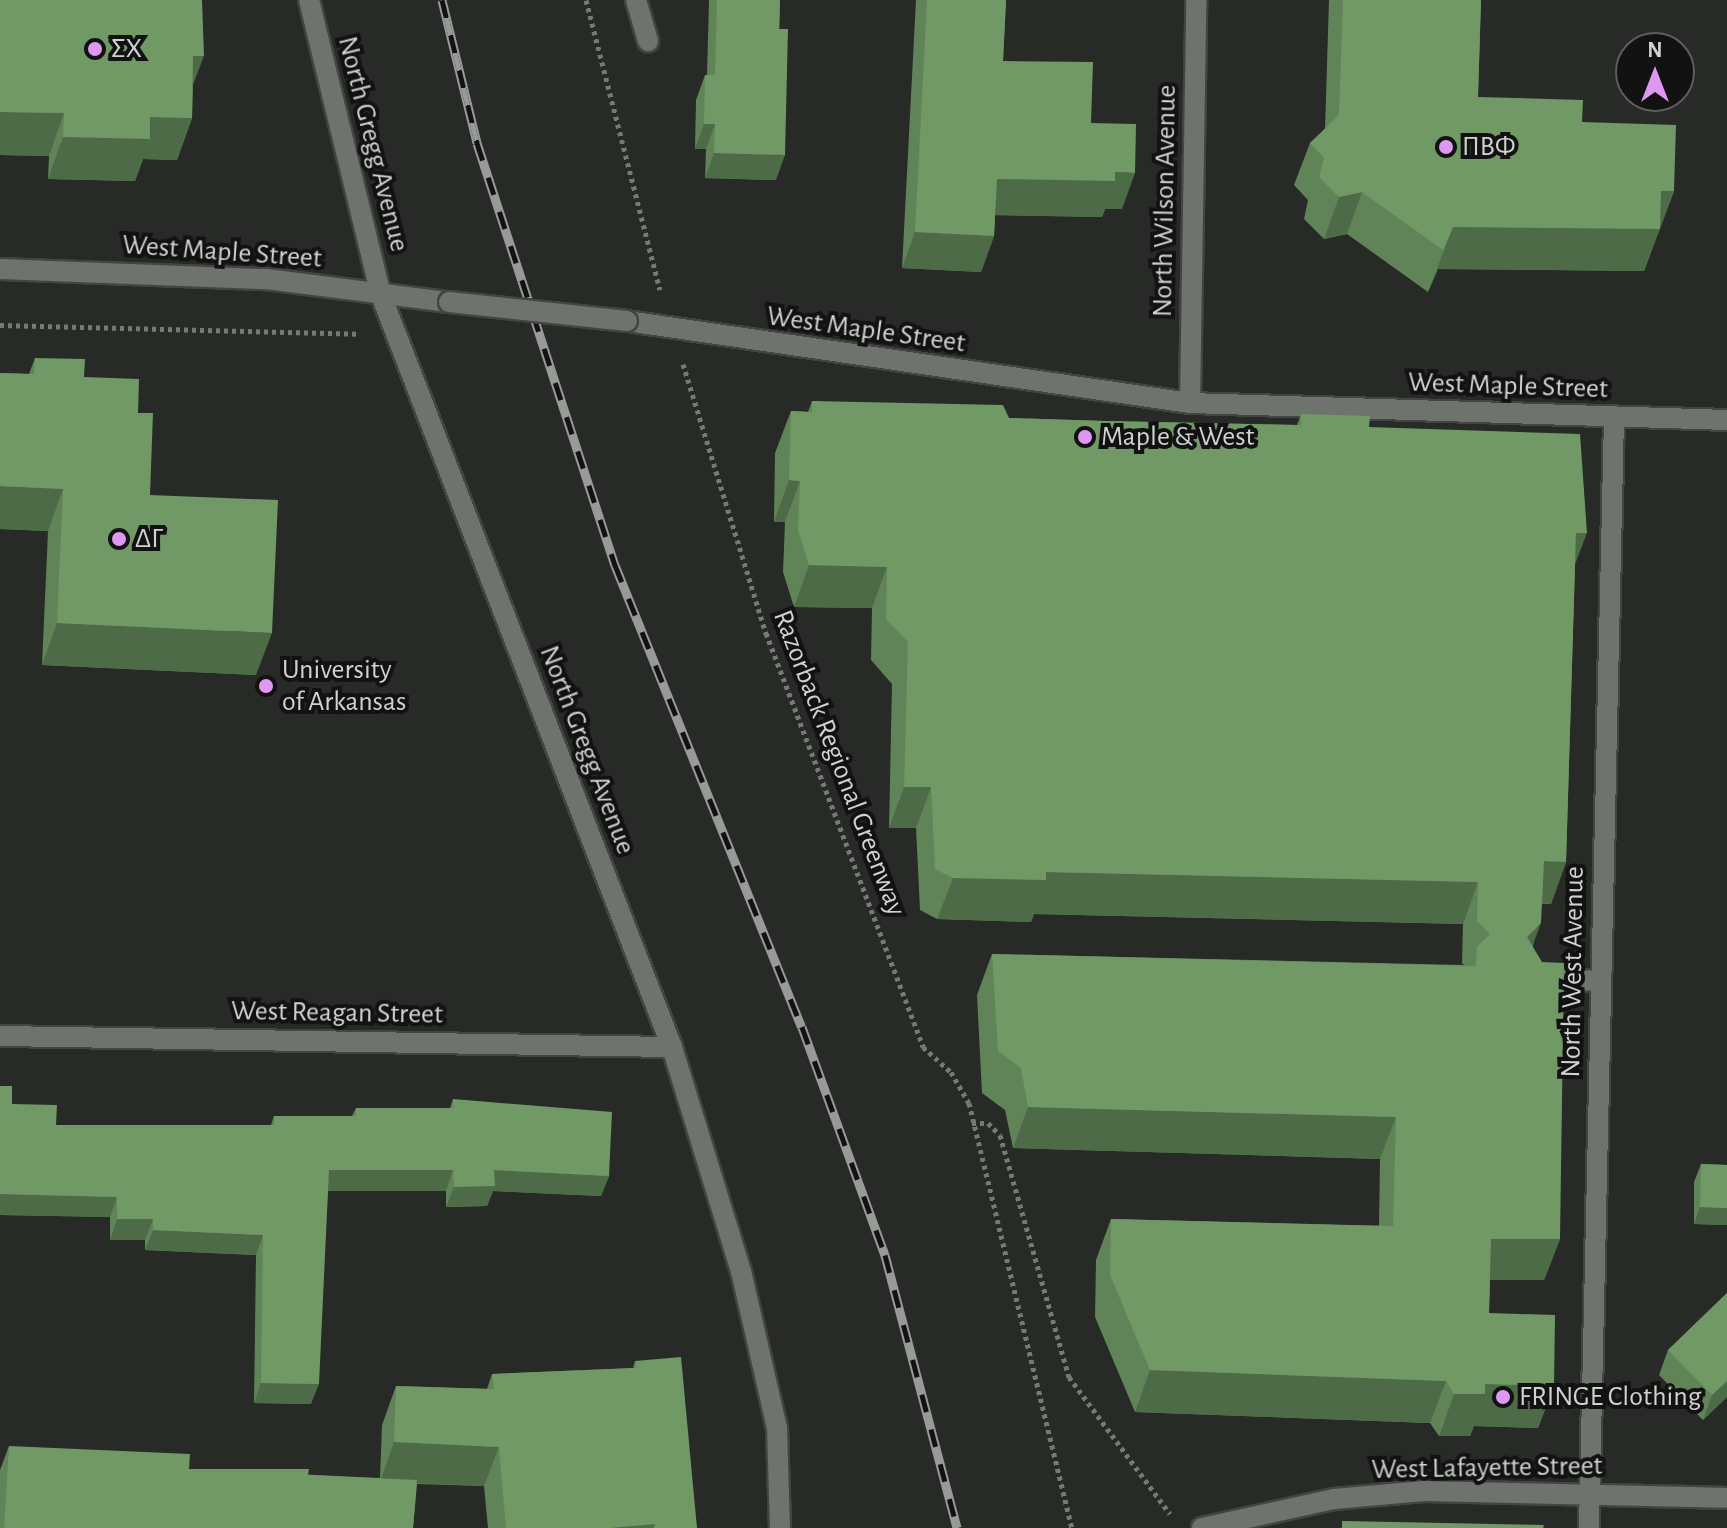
<!DOCTYPE html>
<html>
<head>
<meta charset="utf-8">
<style>
	body { margin:0 }
	#map { position:relative; width:1727px; height:1528px; overflow:hidden; background:#272a26; font-family:"Alegreya Sans",sans-serif }
	div>[style] { position:absolute }
	.path>* { height:5px; margin-top:-2.5px; transform-origin:0; background:repeating-linear-gradient(90deg,#777976 0 4px,transparent 0 8px) }
	.roads { filter:drop-shadow(2px 0 #424541) drop-shadow(-2px 0 #424541) drop-shadow(0 2px #424541) drop-shadow(0 -2px #424541) }
	.minor>* { height:20px; margin:-10px; padding:0 10px; transform-origin:10px; border-radius:10px; background:#6f736e }
	.rail>* { height:9px; margin-top:-4.5px; transform-origin:0; background:repeating-linear-gradient(90deg,#111211 0 18px,#979a97 0 36px); box-sizing:border-box; border-block:2px solid #979a97 }
	.bridges { filter:drop-shadow(2px 0 #424541) drop-shadow(-2px 0 #424541) drop-shadow(0 2px #424541) drop-shadow(0 -2px #424541) }
	.minor-bridge>* { height:20px; margin:-10px; padding:0 10px; transform-origin:10px; border-radius:10px; background:#6f736e }
	.wall>* { inset:0; background:#608458 }
	.shaded-wall>* { inset:0; background:#4e6b47 }
	.building>* { inset:0; background:#709966 }
	.dots>* { width:22px; height:22px; translate:-50% -50%; box-sizing:border-box; border:4px solid #111211; border-radius:50% }
	span { translate:-50% -50%; white-space:nowrap; text-align:center; line-height:1.15; -webkit-text-stroke:8px #111211; paint-order:stroke }
	.poi-label { font-size:28px; color:#d0d2d0 }
	.left { translate:0 -50%; text-align:left }
	.street-label { font-size:28px; color:#d0d2d0 }
	.north { position:absolute; left:1615px; top:32px; width:80px; height:80px; box-sizing:border-box; background:#111211; border:2px solid #5d5f5d; border-radius:50%; rotate:0deg; font-size:22px; font-weight:700; line-height:32px; text-align:center; color:#d0d2d0 }
	.north::after { content:''; display:block; margin:auto; width:28px; height:36px; background:#df98f1; clip-path:polygon(50% 0,100% 100%,50% 72%,0 100%) }
</style>
</head>
<body>
<div id="map">
	<div class="path">
		<i style="left:586px;top:0;width:299px;rotate:75.7deg"></i>
		<i style="left:0;top:325px;width:359px;rotate:1.4deg"></i>
		<i style="left:683px;top:364px;width:282px;rotate:72.9deg"></i>
		<i style="left:766px;top:633px;width:443px;rotate:69.2deg"></i>
		<i style="left:923px;top:1047px;width:38px;rotate:42deg"></i>
		<i style="left:951px;top:1072px;width:36px;rotate:60deg"></i>
		<i style="left:969px;top:1103px;width:437px;rotate:76.4deg"></i>
		<i style="left:972px;top:1123px;width:16px"></i>
		<i style="left:988px;top:1123px;width:17px;rotate:45deg"></i>
		<i style="left:1000px;top:1135px;width:252px;rotate:74.1deg"></i>
		<i style="left:1069px;top:1377px;width:170px;rotate:53.6deg"></i>
	</div>
	<div class="roads">
		<div class="minor">
			<i style="left:309px;top:0;width:304px;rotate:76.3deg"></i>
			<i style="left:381px;top:295px;width:806px;rotate:68.85deg"></i>
			<i style="left:672px;top:1047px;width:234px;rotate:72.9deg"></i>
			<i style="left:741px;top:1271px;width:161px;rotate:77.1deg"></i>
			<i style="left:777px;top:1428px;width:100px;rotate:88.3deg"></i>
			<i style="left:636px;top:0;width:43px;rotate:73.7deg"></i>
			<i style="left:0;top:269px;width:266px;rotate:2.2deg"></i>
			<i style="left:266px;top:279px;width:184px;rotate:7.2deg"></i>
			<i style="left:627px;top:321px;width:569px;rotate:8.29deg"></i>
			<i style="left:1190px;top:403px;width:537px;rotate:1.81deg"></i>
			<i style="left:1190px;top:403px;width:403px;rotate:-89.1deg"></i>
			<i style="left:1537px;top:979px;width:64px;rotate:1.8deg"></i>
			<i style="left:0;top:1036px;width:672px;rotate:0.94deg"></i>
			<i style="left:1202px;top:1528px;width:135px;rotate:-12.4deg"></i>
			<i style="left:1334px;top:1499px;width:90px;rotate:-5.1deg"></i>
			<i style="left:1424px;top:1491px;width:303px;rotate:1.3deg"></i>
			<i style="left:1589px;top:1528px;width:1110px;rotate:-88.71deg"></i>
		</div>
	</div>
	<div class="rail">
		<i style="left:442px;top:0;width:147px;rotate:76.2deg"></i>
		<i style="left:477px;top:143px;width:444px;rotate:71.9deg"></i>
		<i style="left:615px;top:565px;width:498px;rotate:68deg"></i>
		<i style="left:802px;top:1027px;width:243px;rotate:70deg"></i>
		<i style="left:885px;top:1255px;width:282px;rotate:75.2deg"></i>
	</div>
	<div class="bridges">
		<div class="minor-bridge">
			<i style="left:449px;top:302px;width:179px;rotate:6.1deg"></i>
		</div>
	</div>
	<div class="wall">
		<i style="clip-path:polygon(0 0,193px 86px,192px 118px,177px 160px,143px 159px,135px 181px,48px 179px,49px 156px,0 155px)"></i>
		<i style="clip-path:polygon(709px 0,780px 0,776px 180px,705px 178px,706px 149px,695px 149px,696px 100px,705px 75px,707px 75px)"></i>
		<i style="clip-path:polygon(916px 0,1006px 0,1003px 61px,1091px 123px,1122px 209px,1105px 209px,1102px 217px,995px 215px,994px 236px,981px 272px,902px 268px)"></i>
		<i style="clip-path:polygon(1329px 0,1481px 0,1478px 97px,1582px 122px,1674px 191px,1644px 271px,1438px 269px,1428px 292px,1347px 234px,1324px 239px,1304px 219px,1308px 200px,1294px 185px,1310px 143px,1325px 129px)"></i>
		<i style="clip-path:polygon(35px 358px,84px 377px,138px 413px,150px 495px,256px 675px,42px 665px,48px 531px,0 529px,0 373px,29px 374px)"></i>
		<i style="clip-path:polygon(812px 401px,1009px 418px,1105px 421px,1297px 425px,1301px 414px,1369px 427px,1575px 566px,1566px 862px,1551px 904px,1542px 904px,1533px 946px,1560px 1239px,1544px 1280px,1490px 1280px,1489px 1313px,1554px 1386px,1538px 1428px,1474px 1426px,1470px 1436px,1439px 1436px,1430px 1423px,1135px 1412px,1095px 1317px,1096px 1260px,1111px 1219px,1379px 1226px,1380px 1159px,1013px 1148px,1005px 1110px,982px 1093px,977px 995px,992px 954px,1464px 965px,1462px 963px,1463px 924px,1034px 914px,1031px 922px,937px 919px,920px 910px,916px 828px,889px 828px,892px 684px,871px 660px,872px 608px,794px 607px,783px 572px,785px 522px,774px 522px,775px 453px,791px 411px,808px 412px)"></i>
		<i style="clip-path:polygon(0 1086px,12px 1104px,56px 1125px,271px 1125px,274px 1116px,352px 1116px,356px 1108px,450px 1108px,453px 1099px,609px 1176px,601px 1196px,493px 1191px,487px 1206px,446px 1207px,446px 1191px,328px 1191px,311px 1404px,254px 1403px,256px 1255px,145px 1250px,145px 1240px,110px 1240px,110px 1217px,0 1215px)"></i>
		<i style="clip-path:polygon(1701px 1164px,1727px 1165px,1727px 1225px,1694px 1224px,1694px 1182px)"></i>
		<i style="clip-path:polygon(1727px 1293px,1727px 1397px,1703px 1420px,1659px 1375px,1668px 1350px)"></i>
		<i style="clip-path:polygon(635px 1361px,697px 1528px,488px 1528px,484px 1486px,417px 1484px,413px 1528px,0 1528px,0 1470px,9px 1446px,189px 1469px,380px 1478px,382px 1425px,396px 1386px,487px 1389px,492px 1374px,633px 1368px)"></i>
	</div>
	<div class="shaded-wall">
		<i style="clip-path:polygon(193px 56px,204px 56px,188px 98px)"></i>
		<i style="clip-path:polygon(0 112px,64px 113px,49px 156px,0 155px)"></i>
		<i style="clip-path:polygon(150px 117px,192px 118px,177px 160px,143px 159px,135px 181px,48px 179px,63px 137px)"></i>
		<i style="clip-path:polygon(704px 124px,715px 124px,706px 149px,695px 149px)"></i>
		<i style="clip-path:polygon(714px 153px,785px 155px,776px 180px,705px 178px)"></i>
		<i style="clip-path:polygon(1115px 172px,1135px 173px,1122px 209px,1105px 209px,1102px 217px,984px 215px,997px 179px)"></i>
		<i style="clip-path:polygon(1661px 191px,1674px 191px,1644px 271px,1438px 269px,1428px 292px,1453px 227px)"></i>
		<i style="clip-path:polygon(1362px 192px,1347px 234px,1324px 239px,1339px 197px)"></i>
		<i style="clip-path:polygon(915px 232px,994px 236px,981px 272px,902px 268px)"></i>
		<i style="clip-path:polygon(789px 480px,800px 481px,785px 522px,774px 522px)"></i>
		<i style="clip-path:polygon(0 486px,63px 489px,48px 531px,0 529px)"></i>
		<i style="clip-path:polygon(1576px 533px,1587px 533px,1571px 575px)"></i>
		<i style="clip-path:polygon(809px 565px,887px 567px,872px 608px,794px 607px)"></i>
		<i style="clip-path:polygon(57px 623px,272px 633px,256px 675px,42px 665px)"></i>
		<i style="clip-path:polygon(904px 787px,931px 787px,916px 828px,889px 828px)"></i>
		<i style="clip-path:polygon(1544px 861px,1566px 862px,1551px 904px,1529px 903px)"></i>
		<i style="clip-path:polygon(1046px 872px,1478px 882px,1463px 924px,1034px 914px,1031px 922px,937px 919px,953px 878px)"></i>
		<i style="clip-path:polygon(1541px 923px,1525px 965px,1527px 937px)"></i>
		<i style="clip-path:polygon(1028px 1107px,1396px 1117px,1380px 1159px,1013px 1148px)"></i>
		<i style="clip-path:polygon(329px 1170px,453px 1170px,446px 1191px,322px 1191px)"></i>
		<i style="clip-path:polygon(494px 1170px,609px 1176px,601px 1196px,493px 1191px,487px 1206px,446px 1207px,454px 1187px)"></i>
		<i style="clip-path:polygon(0 1194px,117px 1197px,110px 1217px,0 1215px)"></i>
		<i style="clip-path:polygon(1700px 1207px,1727px 1208px,1727px 1225px,1694px 1224px)"></i>
		<i style="clip-path:polygon(117px 1219px,153px 1219px,145px 1240px,110px 1240px)"></i>
		<i style="clip-path:polygon(153px 1230px,263px 1235px,256px 1255px,145px 1250px)"></i>
		<i style="clip-path:polygon(1491px 1239px,1560px 1239px,1544px 1280px,1476px 1280px)"></i>
		<i style="clip-path:polygon(1150px 1370px,1446px 1381px,1430px 1423px,1135px 1412px)"></i>
		<i style="clip-path:polygon(1727px 1381px,1727px 1397px,1703px 1420px,1712px 1395px)"></i>
		<i style="clip-path:polygon(261px 1383px,319px 1384px,311px 1404px,254px 1403px)"></i>
		<i style="clip-path:polygon(1485px 1384px,1554px 1386px,1538px 1428px,1474px 1426px,1470px 1436px,1439px 1436px,1454px 1394px)"></i>
		<i style="clip-path:polygon(394px 1442px,499px 1447px,484px 1486px,380px 1482px)"></i>
		<i style="clip-path:polygon(655px 1524px,653px 1528px,609px 1528px)"></i>
	</div>
	<div class="building">
		<i style="clip-path:polygon(0 0,202px 0,204px 56px,193px 56px,192px 118px,150px 117px,150px 139px,63px 137px,64px 113px,0 112px)"></i>
		<i style="clip-path:polygon(717px 0,780px 0,779px 29px,788px 29px,785px 155px,714px 153px,715px 124px,704px 124px,705px 75px,715px 75px)"></i>
		<i style="clip-path:polygon(927px 0,1006px 0,1003px 61px,1093px 62px,1091px 123px,1136px 124px,1135px 173px,1115px 172px,1115px 181px,997px 179px,994px 236px,915px 232px)"></i>
		<i style="clip-path:polygon(1343px 0,1481px 0,1478px 97px,1583px 100px,1582px 122px,1676px 125px,1674px 191px,1661px 191px,1660px 229px,1453px 227px,1443px 250px,1362px 192px,1339px 197px,1319px 177px,1324px 158px,1310px 143px,1339px 115px)"></i>
		<i style="clip-path:polygon(35px 358px,85px 359px,84px 377px,139px 379px,138px 413px,153px 413px,150px 495px,278px 500px,272px 633px,57px 623px,63px 489px,0 486px,0 373px,34px 374px)"></i>
		<i style="clip-path:polygon(812px 401px,1003px 405px,1009px 418px,1105px 421px,1301px 425px,1301px 414px,1370px 416px,1369px 427px,1580px 434px,1587px 533px,1576px 533px,1566px 862px,1544px 861px,1541px 923px,1527px 937px,1542px 962px,1564px 963px,1560px 1239px,1491px 1239px,1489px 1313px,1555px 1315px,1554px 1386px,1485px 1384px,1485px 1394px,1454px 1394px,1446px 1381px,1150px 1370px,1110px 1275px,1111px 1219px,1393px 1226px,1396px 1117px,1028px 1107px,1021px 1068px,998px 1051px,992px 954px,1476px 966px,1477px 947px,1490px 934px,1477px 921px,1478px 882px,1046px 872px,1046px 880px,953px 878px,935px 869px,931px 787px,904px 787px,908px 642px,886px 619px,887px 567px,809px 565px,798px 530px,800px 481px,789px 480px,791px 411px,812px 412px)"></i>
		<i style="clip-path:polygon(0 1086px,12px 1086px,12px 1104px,57px 1105px,56px 1125px,274px 1125px,274px 1116px,356px 1116px,356px 1108px,453px 1108px,453px 1099px,612px 1112px,609px 1176px,494px 1170px,495px 1186px,454px 1187px,453px 1170px,329px 1170px,319px 1384px,261px 1383px,263px 1235px,153px 1230px,153px 1219px,117px 1219px,117px 1197px,0 1194px)"></i>
		<i style="clip-path:polygon(1701px 1164px,1727px 1165px,1727px 1208px,1700px 1207px)"></i>
		<i style="clip-path:polygon(1727px 1293px,1727px 1381px,1712px 1395px,1668px 1350px)"></i>
		<i style="clip-path:polygon(681px 1357px,697px 1528px,655px 1528px,655px 1524px,609px 1528px,506px 1528px,499px 1447px,394px 1442px,396px 1386px,494px 1389px,492px 1374px,636px 1368px,635px 1361px)"></i>
		<i style="clip-path:polygon(9px 1446px,190px 1454px,189px 1469px,309px 1469px,308px 1475px,417px 1480px,413px 1528px,4px 1528px)"></i>
		<i style="clip-path:polygon(1342px 1521px,1544px 1525px,1543px 1528px,1342px 1528px)"></i>
	</div>
	<div class="dots">
		<i style="left:95px;top:49px;background:#df98f1"></i>
		<i style="left:1446px;top:147px;background:#df98f1"></i>
		<i style="left:1085px;top:437px;background:#df98f1"></i>
		<i style="left:119px;top:539px;background:#df98f1"></i>
		<i style="left:266px;top:686px;background:#df98f1"></i>
		<i style="left:1503px;top:1397px;background:#df98f1"></i>
	</div>
	<div class="poi-label">
		<span class="left" style="left:111px;top:49px">ΣΧ</span>
		<span class="left" style="left:1462px;top:147px">ΠΒΦ</span>
		<span class="left" style="left:1101px;top:437px">Maple &amp; West</span>
		<span class="left" style="left:135px;top:539px">ΔΓ</span>
		<span class="left" style="left:282px;top:686px">University<br>of Arkansas</span>
		<span class="left" style="left:1519px;top:1397px">FRINGE Clothing</span>
	</div>
	<div class="street-label">
		<span style="left:373px;top:144px;rotate:76deg">North Gregg Avenue</span>
		<span style="left:1165px;top:201px;rotate:-89deg">North Wilson Avenue</span>
		<span style="left:222px;top:252px;rotate:4deg">West Maple Street</span>
		<span style="left:866px;top:330px;rotate:8deg">West Maple Street</span>
		<span style="left:1508px;top:386px;rotate:2deg">West Maple Street</span>
		<span style="left:587px;top:750px;rotate:69deg">North Gregg Avenue</span>
		<span style="left:839px;top:763px;rotate:69deg">Razorback Regional Greenway</span>
		<span style="left:1573px;top:972px;rotate:-89deg">North West Avenue</span>
		<span style="left:337px;top:1013px;rotate:1deg">West Reagan Street</span>
		<span style="left:1487px;top:1468px;rotate:-1deg">West Lafayette Street</span>
	</div>
	<div class="north">N</div>
</div>
</body>
</html>
